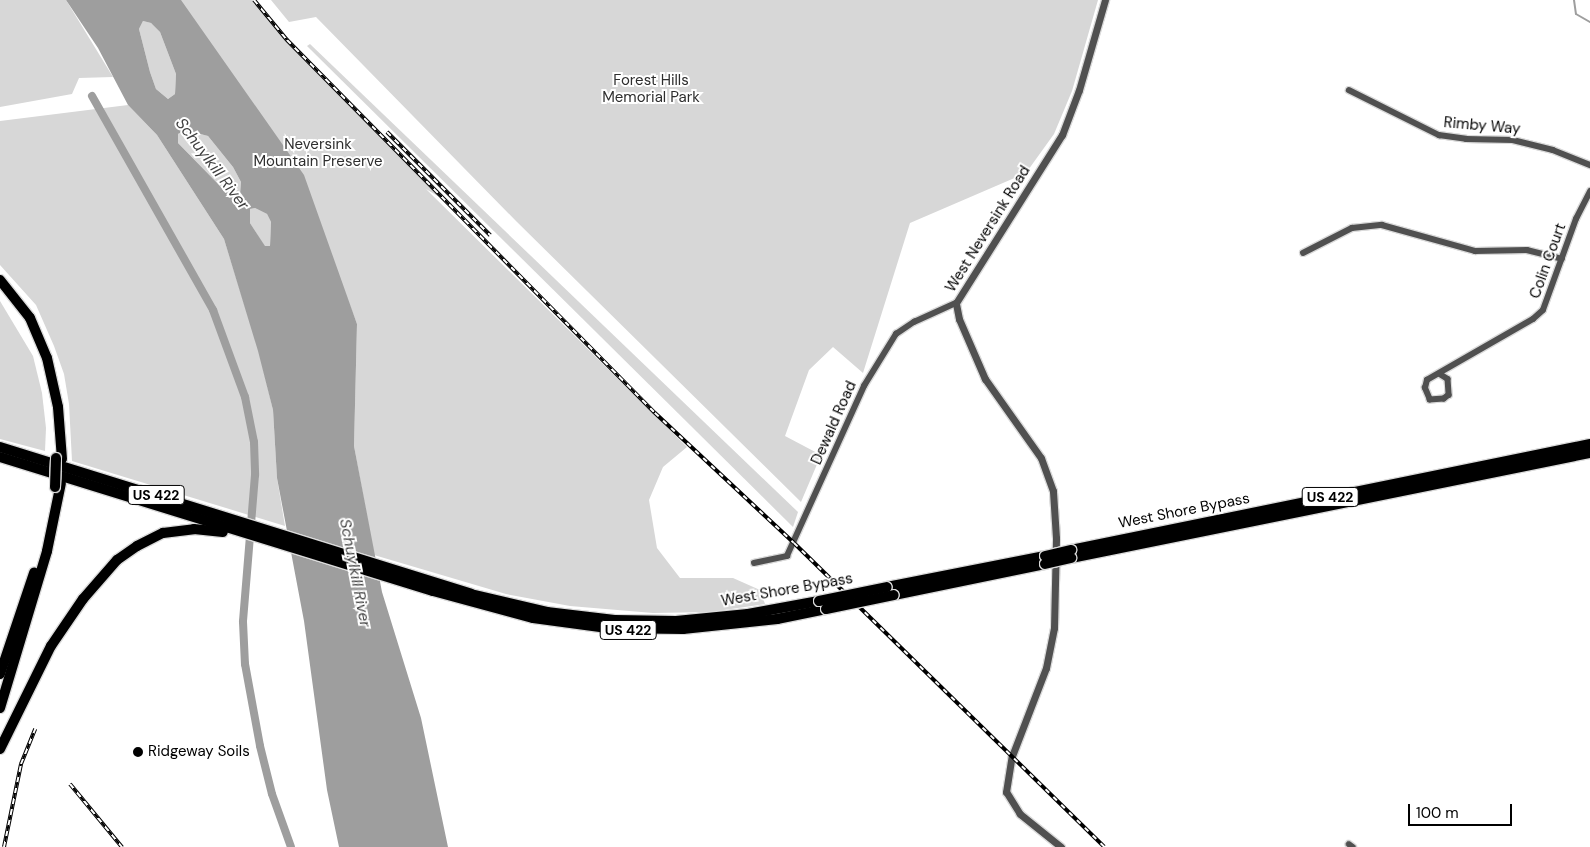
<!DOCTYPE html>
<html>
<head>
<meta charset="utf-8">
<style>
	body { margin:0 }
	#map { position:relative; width:1590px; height:847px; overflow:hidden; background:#fff; font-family:"DM Sans",sans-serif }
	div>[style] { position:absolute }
	.green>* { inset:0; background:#d7d7d7 }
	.water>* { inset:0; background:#9e9e9e }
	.stream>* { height:2px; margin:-1px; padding:0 1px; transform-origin:1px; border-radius:1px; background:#9e9e9e }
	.canal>* { height:8px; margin:-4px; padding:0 4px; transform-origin:4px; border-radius:4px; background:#9e9e9e }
	.roads { filter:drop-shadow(1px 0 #dbdbdb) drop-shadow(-1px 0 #dbdbdb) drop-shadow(0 1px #dbdbdb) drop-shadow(0 -1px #dbdbdb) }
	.minor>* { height:5.5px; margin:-2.75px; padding:0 2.75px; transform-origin:2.75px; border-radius:2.75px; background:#505050 }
	.tertiary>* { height:7px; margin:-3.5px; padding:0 3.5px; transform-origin:3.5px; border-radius:3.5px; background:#505050 }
	.motorway>* { height:10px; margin:-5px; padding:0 5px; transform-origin:5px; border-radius:5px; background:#000 }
	.rail>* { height:4px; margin-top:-2px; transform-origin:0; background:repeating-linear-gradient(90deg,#fff 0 5.5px,#000 0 11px); box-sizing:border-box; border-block:1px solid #000 }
	.bridges { filter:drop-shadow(1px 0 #dbdbdb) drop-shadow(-1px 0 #dbdbdb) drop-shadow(0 1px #dbdbdb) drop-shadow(0 -1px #dbdbdb) }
	.motorway-bridge>* { height:10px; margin:-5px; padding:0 5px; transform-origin:5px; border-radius:5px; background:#000 }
	.dots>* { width:14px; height:14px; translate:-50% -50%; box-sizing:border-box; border:2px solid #fff; border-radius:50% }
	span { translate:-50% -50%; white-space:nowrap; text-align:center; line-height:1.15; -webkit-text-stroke:4px #fff; paint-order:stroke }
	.shield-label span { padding:1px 4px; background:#fff; border:1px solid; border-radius:4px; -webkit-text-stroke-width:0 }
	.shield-label { font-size:14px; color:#000; font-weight:700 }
	.park-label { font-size:15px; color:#2e2e2e }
	.street-label { font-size:15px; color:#000 }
	.poi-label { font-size:15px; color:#000 }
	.left { translate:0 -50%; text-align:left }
	.water-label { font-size:16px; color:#3f3f3f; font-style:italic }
	.scale { position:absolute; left:1408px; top:804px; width:104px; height:22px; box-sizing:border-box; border:2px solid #000; border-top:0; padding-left:6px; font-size:15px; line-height:18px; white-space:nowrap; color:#000; -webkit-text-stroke:4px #fff; paint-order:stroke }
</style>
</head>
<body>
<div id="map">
	<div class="green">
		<i style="clip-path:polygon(0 0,66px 0,113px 77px,79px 78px,72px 94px,0 107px)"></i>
		<i style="clip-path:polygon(155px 0,254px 0,287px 40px,446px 201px,426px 189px,687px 447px,663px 467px,649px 500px,657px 548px,680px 578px,733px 578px,760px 590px,765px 604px,710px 612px,653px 613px,570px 606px,506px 594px,374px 555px,354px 446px,357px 324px,339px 277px)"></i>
		<i style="clip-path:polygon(271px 0,1098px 0,1072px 91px,1054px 134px,1026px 173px,910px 223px,863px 373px,833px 347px,809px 370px,785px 436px,821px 455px,801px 502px,516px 221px,316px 17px,289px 22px)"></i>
		<i style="clip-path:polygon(143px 21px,151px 23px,160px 32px,176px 74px,175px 94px,168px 99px,156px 89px,150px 72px,139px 29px)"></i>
		<i style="clip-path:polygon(310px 44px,798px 512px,793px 527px,307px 46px)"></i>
		<i style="clip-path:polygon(128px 105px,157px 135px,224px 239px,259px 351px,273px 410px,277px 478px,285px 526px,72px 461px,69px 404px,64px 374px,54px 346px,36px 305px,0 265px,0 121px)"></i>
		<i style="clip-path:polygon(185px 130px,208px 136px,233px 167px,241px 182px,240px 194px,236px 196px,226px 192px,178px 143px,178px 134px)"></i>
		<i style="clip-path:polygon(255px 208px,267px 214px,271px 222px,270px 246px,265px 247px,250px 223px,250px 209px)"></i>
		<i style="clip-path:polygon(0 301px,33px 356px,42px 393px,46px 428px,45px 451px,0 439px)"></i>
	</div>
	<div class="water">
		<i style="clip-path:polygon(evenodd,66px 0,181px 0,304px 175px,357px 324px,354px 446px,382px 592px,421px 718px,448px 847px,339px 847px,327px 790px,304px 621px,277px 478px,273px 410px,258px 351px,224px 239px,157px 135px,128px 105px,98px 48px,66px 0,143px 21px,151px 23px,160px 32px,176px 74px,175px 94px,168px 99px,156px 89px,150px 72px,139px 29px,143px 21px,66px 0,185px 130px,208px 136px,233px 167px,241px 182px,240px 194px,236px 196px,226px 192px,178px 143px,178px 134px,185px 130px,66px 0,255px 208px,267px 214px,271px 222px,270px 246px,265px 246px,250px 223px,250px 209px,255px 208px)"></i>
	</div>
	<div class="stream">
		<i style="left:1574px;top:0;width:14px;rotate:82deg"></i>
		<i style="left:1576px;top:14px;width:16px;rotate:30deg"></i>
	</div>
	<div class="canal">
		<i style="left:92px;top:96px;width:246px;rotate:60.5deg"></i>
		<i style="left:213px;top:310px;width:93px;rotate:69.8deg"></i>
		<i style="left:245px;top:397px;width:46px;rotate:78.7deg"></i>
		<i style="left:254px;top:442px;width:33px;rotate:88deg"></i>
		<i style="left:255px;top:475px;width:147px;rotate:94.7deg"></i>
		<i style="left:243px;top:622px;width:42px;rotate:87.3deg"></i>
		<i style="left:245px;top:664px;width:83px;rotate:79.6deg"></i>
		<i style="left:260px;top:746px;width:49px;rotate:76deg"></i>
		<i style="left:272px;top:794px;width:56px;rotate:70.3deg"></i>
	</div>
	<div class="roads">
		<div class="minor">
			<i style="left:1349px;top:90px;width:101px;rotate:26.6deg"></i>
			<i style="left:1439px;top:135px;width:27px;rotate:8deg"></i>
			<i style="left:1466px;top:139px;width:47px;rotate:1.2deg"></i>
			<i style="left:1513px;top:140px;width:41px;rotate:14deg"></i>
			<i style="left:1553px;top:150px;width:40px;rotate:22deg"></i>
			<i style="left:1303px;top:253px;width:55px;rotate:-27deg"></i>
			<i style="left:1352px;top:228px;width:30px;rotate:-6deg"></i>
			<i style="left:1382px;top:225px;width:97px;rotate:15.6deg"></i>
			<i style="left:1475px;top:251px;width:52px;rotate:-1.1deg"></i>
			<i style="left:1527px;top:250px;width:36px;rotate:14deg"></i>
			<i style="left:1440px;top:374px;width:9px;rotate:32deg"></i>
			<i style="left:1448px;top:379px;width:16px;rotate:86deg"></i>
			<i style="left:1449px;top:395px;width:6px;rotate:141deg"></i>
			<i style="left:1444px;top:399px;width:14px;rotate:176deg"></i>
			<i style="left:1430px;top:400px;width:13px;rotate:-113deg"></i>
			<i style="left:1425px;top:388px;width:8px;rotate:-76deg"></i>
			<i style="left:1427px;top:380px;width:122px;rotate:-29.9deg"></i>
			<i style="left:1533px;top:319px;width:13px;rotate:-42deg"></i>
			<i style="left:1543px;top:310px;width:97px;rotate:-70.1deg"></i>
			<i style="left:1576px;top:219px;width:31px;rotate:-63deg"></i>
			<i style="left:754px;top:563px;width:34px;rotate:-12deg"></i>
			<i style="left:787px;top:556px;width:187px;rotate:-65.6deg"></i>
			<i style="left:864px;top:386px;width:61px;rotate:-58.4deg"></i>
			<i style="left:896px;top:334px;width:22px;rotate:-34deg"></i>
			<i style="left:914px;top:322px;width:46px;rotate:-24.3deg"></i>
			<i style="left:1349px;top:844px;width:5px;rotate:37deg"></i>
		</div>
		<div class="tertiary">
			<i style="left:1061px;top:847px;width:53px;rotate:-141.2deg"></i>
			<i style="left:1020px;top:814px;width:26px;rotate:-122deg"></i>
			<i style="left:1006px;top:792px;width:36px;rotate:-81deg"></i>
			<i style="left:1012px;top:756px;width:94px;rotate:-68.9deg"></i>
			<i style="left:1046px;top:668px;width:41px;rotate:-78.7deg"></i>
			<i style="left:1054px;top:628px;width:90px;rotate:-88.7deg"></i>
			<i style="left:1056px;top:538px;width:47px;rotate:-93.7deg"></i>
			<i style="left:1053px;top:491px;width:35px;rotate:-110deg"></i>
			<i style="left:1041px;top:458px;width:97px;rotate:-125.3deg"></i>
			<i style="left:985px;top:379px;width:65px;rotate:-113.4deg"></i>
			<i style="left:959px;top:319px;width:16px;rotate:-101deg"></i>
			<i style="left:956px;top:303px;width:199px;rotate:-57.8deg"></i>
			<i style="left:1062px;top:135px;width:48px;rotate:-69.3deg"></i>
			<i style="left:1079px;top:90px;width:94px;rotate:-73.9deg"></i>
		</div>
		<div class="motorway">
			<i style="left:0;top:280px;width:48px;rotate:51.7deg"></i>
			<i style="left:30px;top:318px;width:43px;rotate:67deg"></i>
			<i style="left:47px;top:358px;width:50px;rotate:77.3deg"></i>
			<i style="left:58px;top:407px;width:52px;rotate:85.6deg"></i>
			<i style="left:0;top:447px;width:493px;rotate:17.3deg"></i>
			<i style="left:471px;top:594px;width:78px;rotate:13.3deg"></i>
			<i style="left:547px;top:612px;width:68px;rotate:6.7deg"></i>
			<i style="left:615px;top:620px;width:61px;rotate:0.9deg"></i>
			<i style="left:676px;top:621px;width:72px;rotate:-5.6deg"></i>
			<i style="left:748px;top:614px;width:72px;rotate:-10.4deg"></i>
			<i style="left:0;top:457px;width:453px;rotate:17.2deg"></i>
			<i style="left:433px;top:591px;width:104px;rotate:15.1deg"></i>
			<i style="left:533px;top:618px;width:75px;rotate:7.7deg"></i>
			<i style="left:607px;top:628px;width:76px;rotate:0.8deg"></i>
			<i style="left:683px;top:629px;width:95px;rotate:-6.1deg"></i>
			<i style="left:777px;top:619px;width:50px;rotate:-11.5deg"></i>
			<i style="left:1071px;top:550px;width:530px;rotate:-11.54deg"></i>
			<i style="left:1071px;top:558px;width:530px;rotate:-11.44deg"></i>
			<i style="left:887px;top:587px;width:161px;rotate:-11.1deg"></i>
			<i style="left:894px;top:595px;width:154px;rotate:-11.6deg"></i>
			<i style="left:0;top:674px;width:107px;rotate:-71.4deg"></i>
			<i style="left:0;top:708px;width:164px;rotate:-73.3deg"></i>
			<i style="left:47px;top:551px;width:69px;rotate:-78.4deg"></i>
			<i style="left:0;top:749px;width:115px;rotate:-63.7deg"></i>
			<i style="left:51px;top:646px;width:57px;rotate:-55.8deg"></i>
			<i style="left:83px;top:599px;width:52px;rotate:-48.9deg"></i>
			<i style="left:117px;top:560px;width:24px;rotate:-35deg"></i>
			<i style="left:137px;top:546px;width:29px;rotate:-27deg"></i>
			<i style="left:163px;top:533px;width:31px;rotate:-7deg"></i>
			<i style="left:194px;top:529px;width:29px;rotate:6deg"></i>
		</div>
	</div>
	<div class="rail">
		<i style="left:254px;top:0;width:52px;rotate:50.5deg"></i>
		<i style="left:287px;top:40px;width:524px;rotate:45.39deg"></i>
		<i style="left:655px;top:413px;width:190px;rotate:43.1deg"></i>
		<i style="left:794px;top:543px;width:434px;rotate:44.4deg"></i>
		<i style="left:387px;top:132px;width:146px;rotate:45deg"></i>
		<i style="left:70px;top:784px;width:82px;rotate:50.5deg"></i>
		<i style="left:4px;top:847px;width:85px;rotate:-78.4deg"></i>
		<i style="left:21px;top:764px;width:38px;rotate:-68deg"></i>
	</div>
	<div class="bridges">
		<div class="motorway-bridge">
			<i style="left:55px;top:487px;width:29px;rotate:-88deg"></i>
			<i style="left:1045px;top:556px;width:27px;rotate:-13deg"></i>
			<i style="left:1045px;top:564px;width:27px;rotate:-13deg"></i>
			<i style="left:819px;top:601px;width:69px;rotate:-11.6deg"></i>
			<i style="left:826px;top:609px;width:69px;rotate:-11.6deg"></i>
		</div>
	</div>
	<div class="dots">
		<i style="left:138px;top:752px;background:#000"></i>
	</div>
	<div class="shield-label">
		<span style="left:156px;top:495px">US 422</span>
		<span style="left:1330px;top:497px">US 422</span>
		<span style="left:628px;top:630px">US 422</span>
	</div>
	<div class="park-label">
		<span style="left:651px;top:89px">Forest Hills<br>Memorial Park</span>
		<span style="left:318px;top:153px">Neversink<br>Mountain Preserve</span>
	</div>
	<div class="street-label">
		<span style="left:1482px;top:126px;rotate:5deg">Rimby Way</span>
		<span style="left:988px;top:229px;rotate:-58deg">West Neversink Road</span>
		<span style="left:1548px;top:261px;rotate:-70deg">Colin Court</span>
		<span style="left:834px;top:423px;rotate:-66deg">Dewald Road</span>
		<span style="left:1184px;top:511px;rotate:-11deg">West Shore Bypass</span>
		<span style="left:787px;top:590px;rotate:-10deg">West Shore Bypass</span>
	</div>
	<div class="poi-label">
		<span class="left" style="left:148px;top:752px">Ridgeway Soils</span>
	</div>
	<div class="water-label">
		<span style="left:212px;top:164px;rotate:53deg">Schuylkill River</span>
		<span style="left:355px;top:573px;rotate:79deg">Schuylkill River</span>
	</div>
	<div class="scale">100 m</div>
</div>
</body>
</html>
